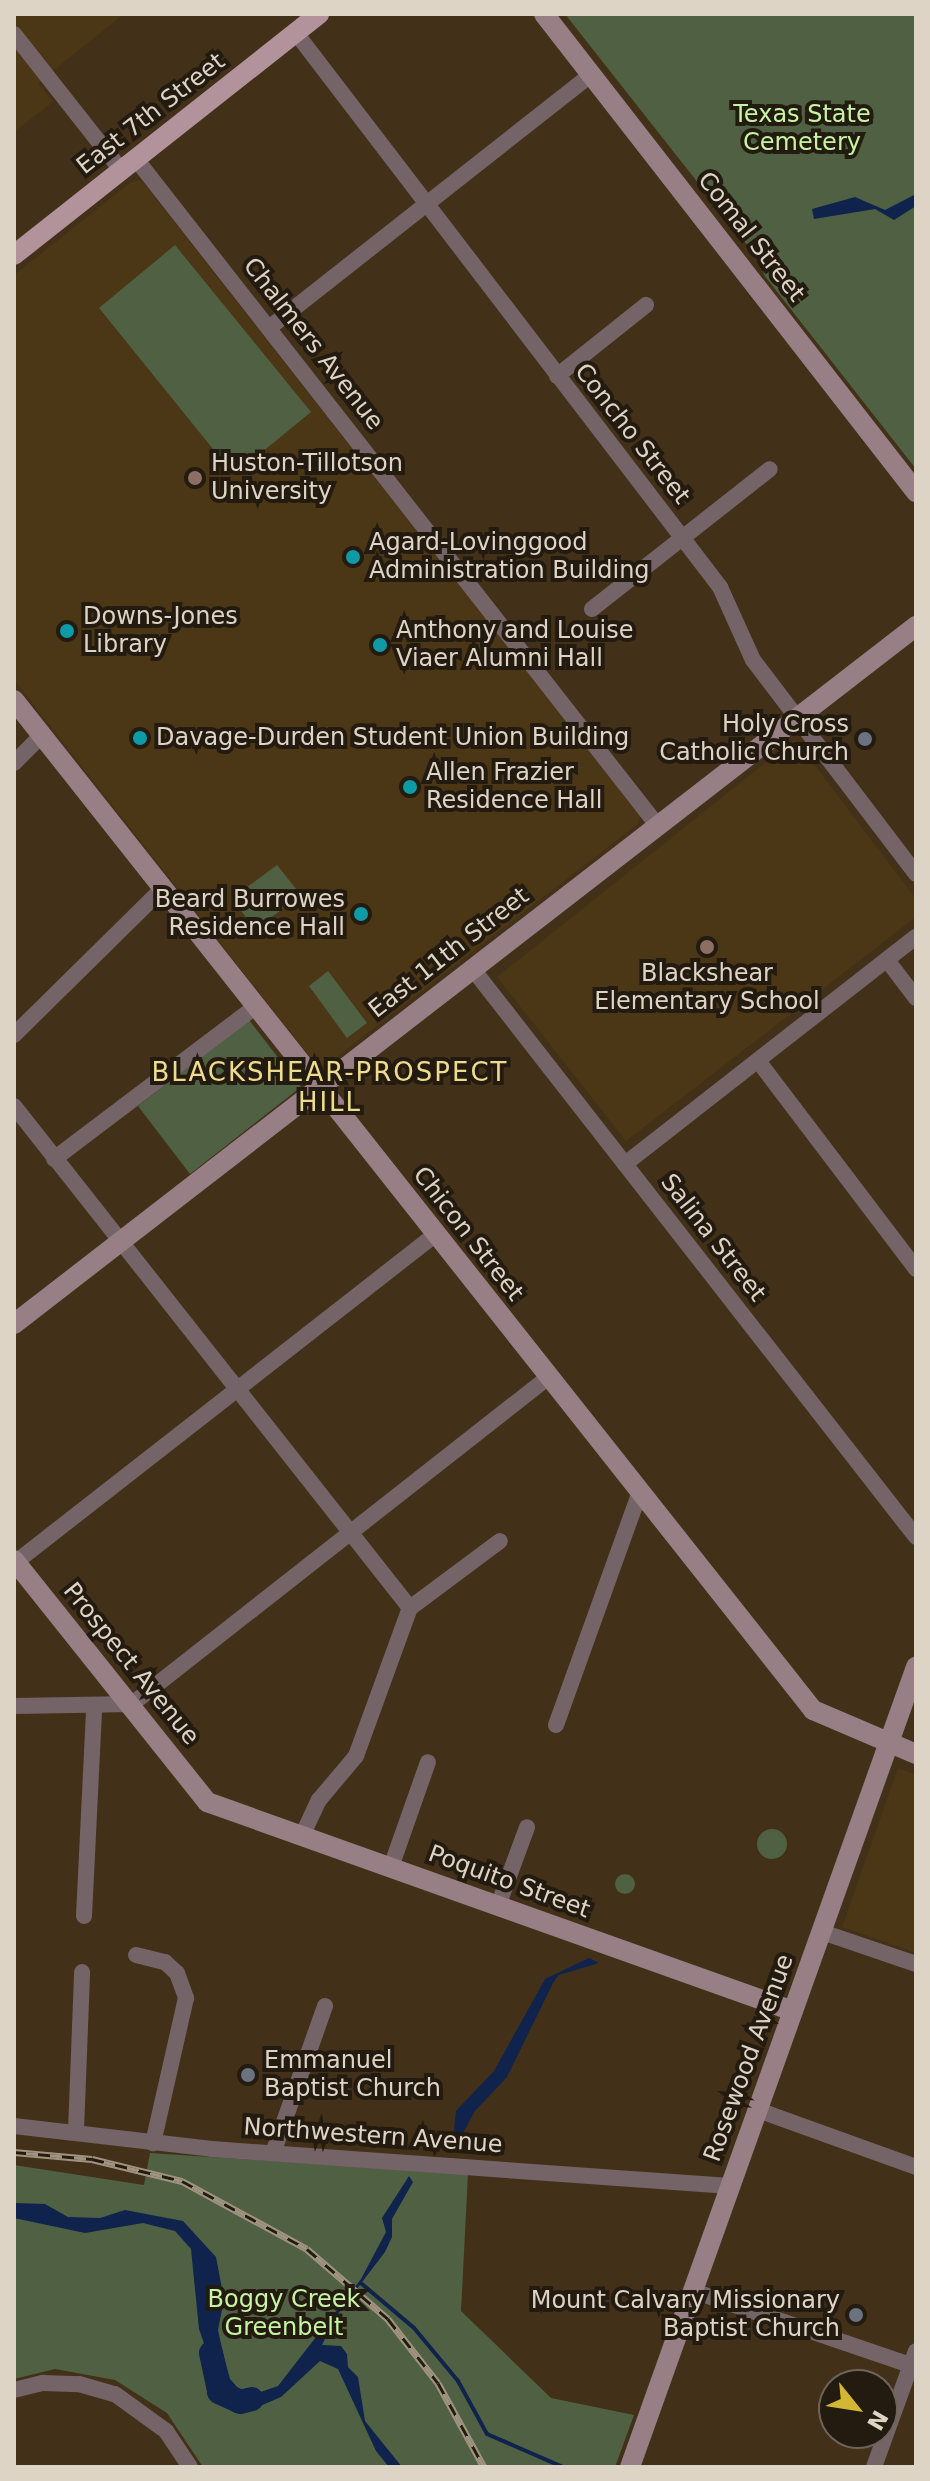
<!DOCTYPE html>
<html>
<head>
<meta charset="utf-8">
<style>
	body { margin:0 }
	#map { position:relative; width:930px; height:2481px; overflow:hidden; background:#423118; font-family:"DejaVu Sans",sans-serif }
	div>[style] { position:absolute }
	.built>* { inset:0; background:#4b3615 }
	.green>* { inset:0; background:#4f6142 }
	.round { border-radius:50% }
	.water>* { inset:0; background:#0f234d }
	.stream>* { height:4px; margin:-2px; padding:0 2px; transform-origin:2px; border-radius:2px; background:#0f234d }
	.river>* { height:24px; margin:-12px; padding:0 12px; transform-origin:12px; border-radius:12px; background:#0f234d }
	.street>* { height:16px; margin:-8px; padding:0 8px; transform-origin:8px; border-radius:8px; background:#746468 }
	.secondary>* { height:20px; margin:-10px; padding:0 10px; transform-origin:10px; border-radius:10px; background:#977f85 }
	.primary>* { height:20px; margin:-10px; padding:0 10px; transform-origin:10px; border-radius:10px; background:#b2939b }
	.rail>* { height:7px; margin-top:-3.5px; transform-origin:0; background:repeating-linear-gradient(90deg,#231b10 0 12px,#a09380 0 24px); box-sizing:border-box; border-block:2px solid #a09380 }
	.dots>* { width:22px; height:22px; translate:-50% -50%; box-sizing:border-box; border:4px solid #231b10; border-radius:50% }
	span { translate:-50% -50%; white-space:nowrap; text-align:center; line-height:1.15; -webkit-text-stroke:8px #231b10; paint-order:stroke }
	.street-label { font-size:24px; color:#ded4c5 }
	.park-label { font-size:24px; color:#c6f3a4 }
	.poi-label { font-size:24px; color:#ded4c5 }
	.left { translate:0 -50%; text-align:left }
	.right { translate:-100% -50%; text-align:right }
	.neighbourhood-label { font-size:26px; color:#efdb8d; letter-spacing:2px }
	.frame { position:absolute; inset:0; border:16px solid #ded4c5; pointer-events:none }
	.north { position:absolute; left:818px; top:2369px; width:80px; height:80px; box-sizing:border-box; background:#231b10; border:2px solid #6e6558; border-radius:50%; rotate:120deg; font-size:22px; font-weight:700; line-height:32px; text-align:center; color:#ded4c5 }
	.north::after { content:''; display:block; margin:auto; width:28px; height:36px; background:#d4b635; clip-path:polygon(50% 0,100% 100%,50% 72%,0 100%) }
</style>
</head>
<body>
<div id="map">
	<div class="built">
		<i style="clip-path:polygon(14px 14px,124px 14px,38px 83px,53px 102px,14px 132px)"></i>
		<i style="clip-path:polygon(141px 180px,640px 816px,638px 824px,324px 1067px,314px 1062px,14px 680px,14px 275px,131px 182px)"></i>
		<i style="clip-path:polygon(795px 739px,916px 899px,916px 917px,626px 1141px,497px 977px)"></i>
		<i style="clip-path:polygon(898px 1768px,916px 1775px,916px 1953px,842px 1927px)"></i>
	</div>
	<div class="green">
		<i style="clip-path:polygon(565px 14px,916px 14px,916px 469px,764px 275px,762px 264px)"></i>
		<i style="clip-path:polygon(175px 245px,311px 412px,234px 475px,99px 308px)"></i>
		<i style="clip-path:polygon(277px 865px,301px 895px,256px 929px,231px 899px)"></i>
		<i style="clip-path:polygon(328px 971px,367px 1023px,347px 1038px,309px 986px)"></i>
		<i style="clip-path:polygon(249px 1020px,301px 1087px,190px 1174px,138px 1106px)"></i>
		<i class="round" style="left:757px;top:1829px;width:30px;height:30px"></i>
		<i class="round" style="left:615px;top:1874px;width:20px;height:20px"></i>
		<i style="clip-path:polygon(150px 2153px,468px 2174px,461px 2311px,551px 2398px,634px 2415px,615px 2467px,203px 2467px,167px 2413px,115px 2380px,55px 2369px,14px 2379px,14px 2165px,144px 2185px)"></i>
	</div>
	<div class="water">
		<i style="clip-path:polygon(916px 194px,916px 206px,894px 220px,875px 209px,814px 219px,812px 209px,855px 197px,885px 210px)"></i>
		<i style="clip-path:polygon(589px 1958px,599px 1963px,559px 1975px,553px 1983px,507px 2077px,475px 2111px,452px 2153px,445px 2147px,453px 2138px,456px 2111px,494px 2071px,545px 1979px)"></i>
		<i style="clip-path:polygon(409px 2176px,413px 2182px,392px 2219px,392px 2237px,385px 2252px,337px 2315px,322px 2345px,341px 2346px,347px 2354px,348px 2367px,358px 2377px,365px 2421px,402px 2467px,389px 2467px,376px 2451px,338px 2369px,320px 2361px,281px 2397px,260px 2406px,234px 2406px,223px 2398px,199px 2329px,191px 2249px,175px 2231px,143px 2223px,85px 2233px,14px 2218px,14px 2203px,45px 2204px,68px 2217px,100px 2218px,125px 2210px,183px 2221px,216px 2257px,224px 2299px,218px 2330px,223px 2353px,230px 2379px,246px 2397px,278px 2386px,361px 2279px,386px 2232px,382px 2218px)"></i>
	</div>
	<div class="stream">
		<i style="left:362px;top:2284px;width:68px;rotate:40.2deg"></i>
		<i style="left:414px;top:2328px;width:69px;rotate:50.3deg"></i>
		<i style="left:458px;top:2381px;width:60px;rotate:61.3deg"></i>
		<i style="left:487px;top:2434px;width:83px;rotate:23.5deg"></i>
	</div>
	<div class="river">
		<i style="left:211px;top:2353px;width:40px;rotate:78deg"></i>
		<i style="left:219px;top:2392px;width:23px;rotate:25deg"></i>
		<i style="left:240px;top:2402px;width:12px;rotate:-14deg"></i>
	</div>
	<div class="street">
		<i style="left:296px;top:33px;width:698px;rotate:52.57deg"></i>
		<i style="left:720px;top:587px;width:80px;rotate:65.7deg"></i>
		<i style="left:753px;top:660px;width:269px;rotate:52.7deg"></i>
		<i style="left:14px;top:34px;width:173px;rotate:51.8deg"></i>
		<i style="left:136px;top:159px;width:846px;rotate:51.96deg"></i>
		<i style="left:269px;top:328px;width:410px;rotate:-38.2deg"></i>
		<i style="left:557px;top:376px;width:114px;rotate:-38.6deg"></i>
		<i style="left:592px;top:609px;width:226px;rotate:-38.2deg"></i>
		<i style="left:14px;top:763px;width:38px;rotate:-45deg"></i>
		<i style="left:887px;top:960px;width:48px;rotate:52.7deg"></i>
		<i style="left:472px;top:968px;width:722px;rotate:52.03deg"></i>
		<i style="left:14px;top:1035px;width:208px;rotate:-44.6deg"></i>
		<i style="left:759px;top:1062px;width:260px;rotate:52.8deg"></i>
		<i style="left:14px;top:1106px;width:639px;rotate:51.73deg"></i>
		<i style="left:54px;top:1159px;width:252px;rotate:-37.1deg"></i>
		<i style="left:625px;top:1164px;width:369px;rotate:-38deg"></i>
		<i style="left:16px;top:1562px;width:533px;rotate:-37.99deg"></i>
		<i style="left:14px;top:1706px;width:118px;rotate:-1deg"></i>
		<i style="left:132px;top:1704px;width:526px;rotate:-38.13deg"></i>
		<i style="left:556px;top:1725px;width:245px;rotate:-70.2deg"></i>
		<i style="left:302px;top:1836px;width:40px;rotate:-65deg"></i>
		<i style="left:319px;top:1800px;width:57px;rotate:-49.9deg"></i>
		<i style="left:356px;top:1756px;width:158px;rotate:-70deg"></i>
		<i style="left:410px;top:1608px;width:112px;rotate:-36.7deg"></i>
		<i style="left:391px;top:1867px;width:111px;rotate:-70.6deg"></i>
		<i style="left:498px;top:1906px;width:84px;rotate:-69.8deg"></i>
		<i style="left:84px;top:1916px;width:208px;rotate:-87.2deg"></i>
		<i style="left:822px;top:1932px;width:99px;rotate:18.8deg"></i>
		<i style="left:136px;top:1955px;width:30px;rotate:14deg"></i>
		<i style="left:165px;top:1962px;width:16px;rotate:43deg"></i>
		<i style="left:177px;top:1973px;width:27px;rotate:70deg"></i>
		<i style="left:186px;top:1998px;width:149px;rotate:102.8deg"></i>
		<i style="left:758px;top:2110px;width:168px;rotate:19.8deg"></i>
		<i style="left:14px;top:2126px;width:199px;rotate:6.6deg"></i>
		<i style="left:212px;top:2149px;width:519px;rotate:4.09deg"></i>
		<i style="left:76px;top:2131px;width:159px;rotate:-87.8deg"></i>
		<i style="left:273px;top:2153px;width:156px;rotate:-70.5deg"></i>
		<i style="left:693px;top:2291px;width:236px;rotate:18.8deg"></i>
		<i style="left:14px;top:2390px;width:30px;rotate:-14deg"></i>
		<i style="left:43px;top:2383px;width:36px;rotate:2deg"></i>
		<i style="left:79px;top:2384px;width:37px;rotate:16deg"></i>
		<i style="left:115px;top:2394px;width:63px;rotate:36deg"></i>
		<i style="left:166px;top:2431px;width:43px;rotate:56.3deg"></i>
		<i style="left:874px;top:2467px;width:123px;rotate:-70.1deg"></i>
	</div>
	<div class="secondary">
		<i style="left:544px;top:14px;width:606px;rotate:52.11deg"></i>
		<i style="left:14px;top:700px;width:1288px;rotate:51.65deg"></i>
		<i style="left:813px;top:1710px;width:112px;rotate:23.1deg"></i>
		<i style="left:14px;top:1324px;width:1141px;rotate:-37.73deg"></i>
		<i style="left:14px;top:1560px;width:310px;rotate:51.4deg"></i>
		<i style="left:207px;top:1802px;width:622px;rotate:19.63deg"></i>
		<i style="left:630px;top:2467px;width:850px;rotate:-70.33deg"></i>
	</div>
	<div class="primary">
		<i style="left:14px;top:255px;width:389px;rotate:-38.3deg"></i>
	</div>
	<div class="rail">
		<i style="left:14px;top:2152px;width:78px;rotate:5.1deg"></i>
		<i style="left:92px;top:2159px;width:93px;rotate:13.7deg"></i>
		<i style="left:182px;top:2181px;width:142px;rotate:28.5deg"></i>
		<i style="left:307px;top:2249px;width:107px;rotate:40.8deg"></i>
		<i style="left:388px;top:2319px;width:81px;rotate:52deg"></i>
		<i style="left:438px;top:2383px;width:96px;rotate:61.3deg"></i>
	</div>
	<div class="dots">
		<i style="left:195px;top:478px;background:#8d6e63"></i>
		<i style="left:353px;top:557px;background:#0f9aa8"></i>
		<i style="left:67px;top:631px;background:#0f9aa8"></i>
		<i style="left:380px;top:645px;background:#0f9aa8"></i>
		<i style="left:140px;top:738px;background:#0f9aa8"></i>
		<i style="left:865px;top:739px;background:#6b7280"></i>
		<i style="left:410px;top:787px;background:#0f9aa8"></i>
		<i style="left:361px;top:914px;background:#0f9aa8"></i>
		<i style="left:707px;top:947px;background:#8d6e63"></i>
		<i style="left:248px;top:2075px;background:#6b7280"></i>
		<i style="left:856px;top:2315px;background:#6b7280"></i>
	</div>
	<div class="street-label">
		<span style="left:151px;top:114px;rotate:-38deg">East 7th Street</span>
		<span style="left:751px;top:237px;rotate:52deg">Comal Street</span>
		<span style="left:313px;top:344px;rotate:52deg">Chalmers Avenue</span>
		<span style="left:632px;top:434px;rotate:52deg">Concho Street</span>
		<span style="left:449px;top:953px;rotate:-38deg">East 11th Street</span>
		<span style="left:468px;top:1234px;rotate:52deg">Chicon Street</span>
		<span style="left:713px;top:1238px;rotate:52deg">Salina Street</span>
		<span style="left:131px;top:1664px;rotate:51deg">Prospect Avenue</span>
		<span style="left:509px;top:1882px;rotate:20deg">Poquito Street</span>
		<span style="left:749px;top:2058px;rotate:-70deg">Rosewood Avenue</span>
		<span style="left:373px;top:2136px;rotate:4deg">Northwestern Avenue</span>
	</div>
	<div class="park-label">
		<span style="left:802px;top:129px">Texas State<br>Cemetery</span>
		<span style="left:284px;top:2314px">Boggy Creek<br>Greenbelt</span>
	</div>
	<div class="poi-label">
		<span class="left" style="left:211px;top:478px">Huston-Tillotson<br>University</span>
		<span class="left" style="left:369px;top:557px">Agard-Lovinggood<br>Administration Building</span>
		<span class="left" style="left:83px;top:631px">Downs-Jones<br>Library</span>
		<span class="left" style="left:396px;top:645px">Anthony and Louise<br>Viaer Alumni Hall</span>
		<span class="right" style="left:849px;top:739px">Holy Cross<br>Catholic Church</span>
		<span class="left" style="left:156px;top:738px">Davage-Durden Student Union Building</span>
		<span class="left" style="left:426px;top:787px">Allen Frazier<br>Residence Hall</span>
		<span class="right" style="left:345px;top:914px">Beard Burrowes<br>Residence Hall</span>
		<span style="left:707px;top:988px">Blackshear<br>Elementary School</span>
		<span class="left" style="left:264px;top:2075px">Emmanuel<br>Baptist Church</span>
		<span class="right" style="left:840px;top:2315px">Mount Calvary Missionary<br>Baptist Church</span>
	</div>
	<div class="neighbourhood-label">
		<span style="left:330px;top:1088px">BLACKSHEAR-PROSPECT<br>HILL</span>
	</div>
	<div class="frame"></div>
	<div class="north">N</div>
</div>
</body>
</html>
